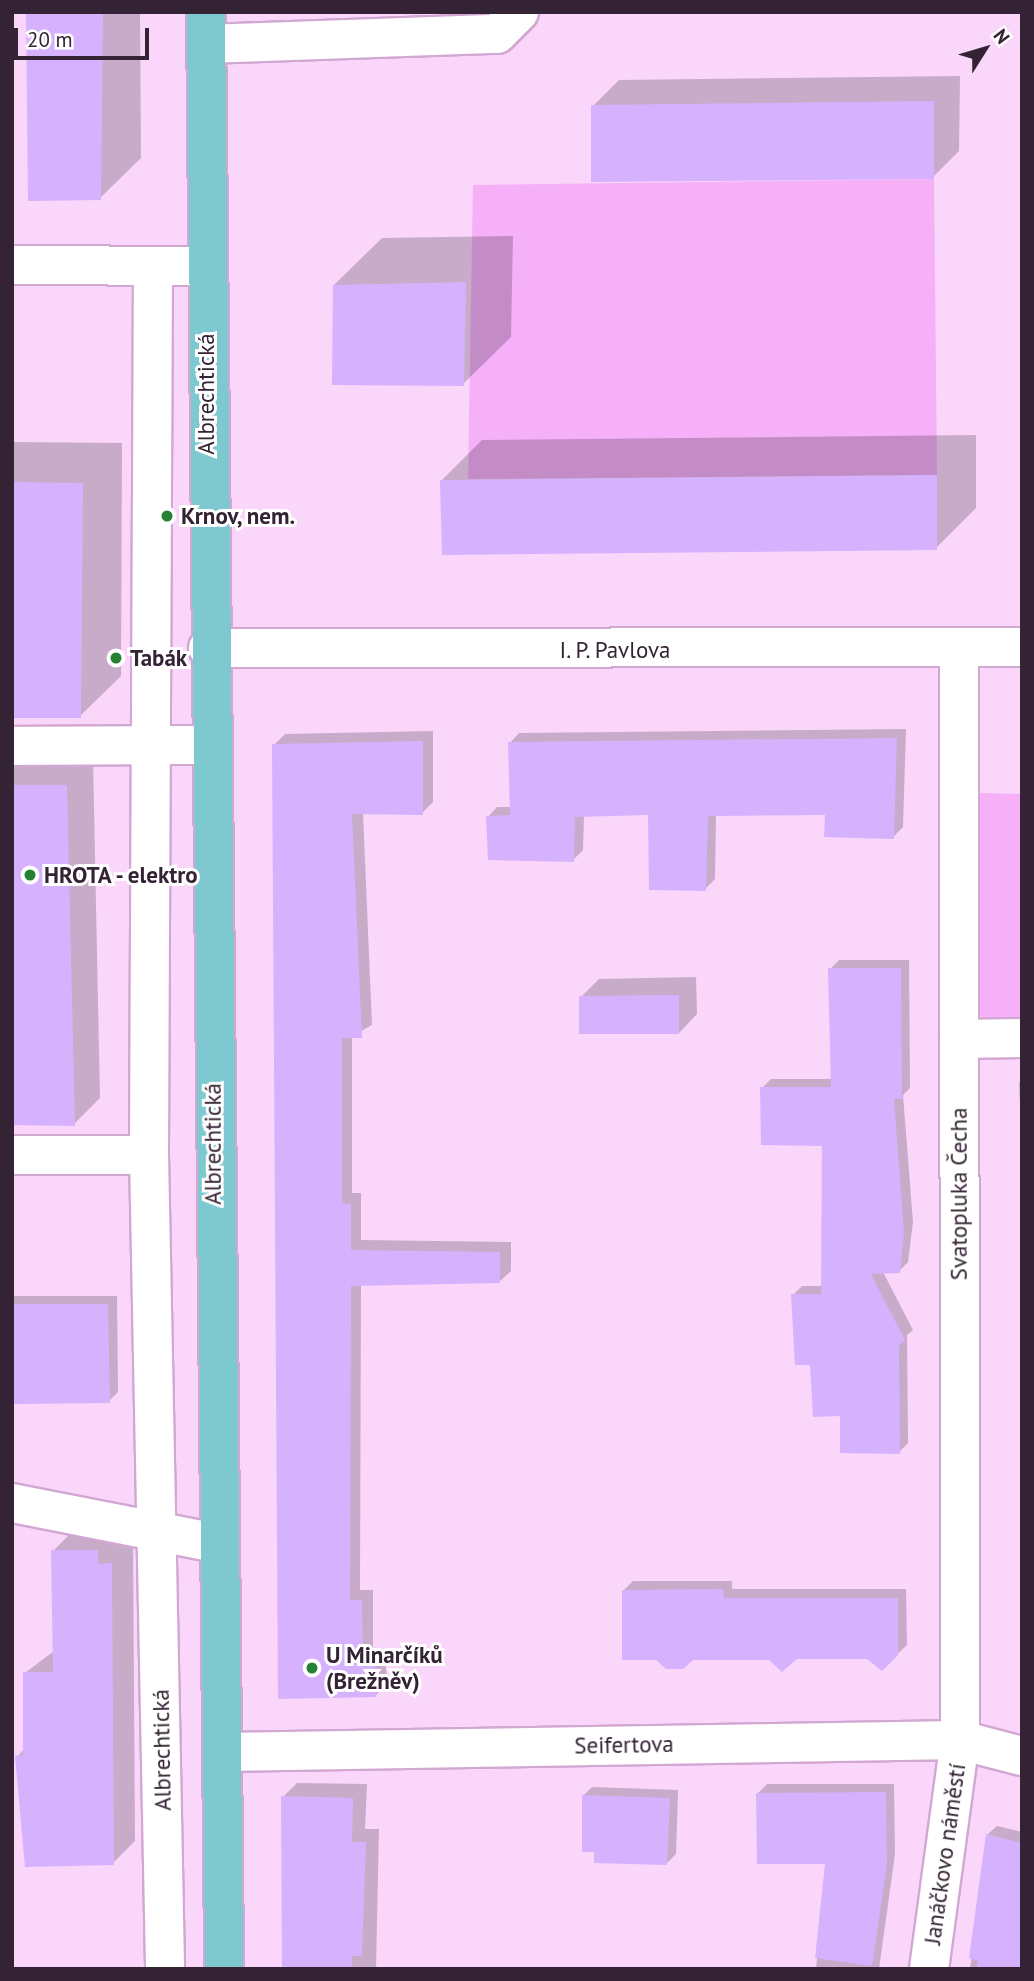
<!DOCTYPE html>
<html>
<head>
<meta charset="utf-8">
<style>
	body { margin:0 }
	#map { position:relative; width:1034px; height:1981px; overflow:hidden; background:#f9d6fa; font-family:"PT Sans",sans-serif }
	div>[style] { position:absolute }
	.green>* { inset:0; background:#f5b0f8 }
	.shadow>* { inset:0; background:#0003 }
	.building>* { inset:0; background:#d5b1fe }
	.roads { filter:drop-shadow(2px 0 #d2a8d3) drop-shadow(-2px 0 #d2a8d3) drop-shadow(0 2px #d2a8d3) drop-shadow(0 -2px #d2a8d3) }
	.minor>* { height:38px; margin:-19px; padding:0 19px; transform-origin:19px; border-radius:19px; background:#fff }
	.major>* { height:38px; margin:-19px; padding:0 19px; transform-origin:19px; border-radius:19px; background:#7ec8d0 }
	.dots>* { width:19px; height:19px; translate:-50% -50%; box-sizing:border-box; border:4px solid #fff; border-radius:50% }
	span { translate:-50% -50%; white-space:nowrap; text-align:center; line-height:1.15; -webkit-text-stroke:6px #fff; paint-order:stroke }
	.street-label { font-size:23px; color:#332334 }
	.poi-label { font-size:23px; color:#332334; font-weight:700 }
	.left { translate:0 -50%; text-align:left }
	.frame { position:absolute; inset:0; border:14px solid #332334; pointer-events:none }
	.north { position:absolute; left:950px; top:14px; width:70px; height:70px; -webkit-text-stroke:5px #fff; paint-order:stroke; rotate:53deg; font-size:19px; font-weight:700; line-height:28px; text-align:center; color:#332334 }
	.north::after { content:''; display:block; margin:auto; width:24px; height:32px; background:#332334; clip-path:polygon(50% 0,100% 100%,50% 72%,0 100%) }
	.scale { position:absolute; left:14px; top:28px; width:135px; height:32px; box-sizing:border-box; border:4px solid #332334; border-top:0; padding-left:9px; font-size:21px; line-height:24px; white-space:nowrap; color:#332334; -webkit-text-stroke:5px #fff; paint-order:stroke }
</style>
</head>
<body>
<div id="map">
	<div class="green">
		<i style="clip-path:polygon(934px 179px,937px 475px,468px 479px,473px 185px)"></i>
		<i style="clip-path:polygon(980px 793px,1022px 794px,1022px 1018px,987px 1018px,975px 1015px,971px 1003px)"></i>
	</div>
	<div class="shadow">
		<i style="clip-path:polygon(28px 12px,140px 12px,141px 158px,100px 198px)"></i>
		<i style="clip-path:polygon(960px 76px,959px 151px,933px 177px,593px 106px,619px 80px)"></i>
		<i style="clip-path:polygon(513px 236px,511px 337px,463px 384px,334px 285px,382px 238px)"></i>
		<i style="clip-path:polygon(976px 435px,976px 508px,936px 548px,442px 480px,482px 440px)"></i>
		<i style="clip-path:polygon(12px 442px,122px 443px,121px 676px,80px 716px,12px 716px)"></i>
		<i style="clip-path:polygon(906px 729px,903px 827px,893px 837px,826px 813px,716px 814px,715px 879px,705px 889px,650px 813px,584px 815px,583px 850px,573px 860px,488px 817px,497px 807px,511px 807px,510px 743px,519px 733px)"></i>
		<i style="clip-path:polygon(433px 731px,433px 802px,422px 813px,363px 813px,372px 1025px,352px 1036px,352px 1193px,361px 1193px,361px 1240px,511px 1242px,511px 1271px,500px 1281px,361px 1284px,360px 1590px,373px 1590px,373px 1650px,385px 1650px,387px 1684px,376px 1695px,279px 1697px,274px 745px,285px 734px)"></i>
		<i style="clip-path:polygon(93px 759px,100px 1098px,74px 1124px,12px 1123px,12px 760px)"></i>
		<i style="clip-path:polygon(839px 960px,909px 960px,910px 1088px,903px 1095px,913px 1222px,908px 1262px,899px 1271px,883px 1272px,913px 1330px,907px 1335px,908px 1443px,899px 1452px,842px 1414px,812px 1363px,793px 1295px,802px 1286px,823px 1286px,823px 1144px,762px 1088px,771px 1079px,833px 1079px,830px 969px)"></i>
		<i style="clip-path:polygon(696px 977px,697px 1014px,679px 1033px,581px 997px,599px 979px)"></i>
		<i style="clip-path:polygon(1022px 1081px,1022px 1146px,1019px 1083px)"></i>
		<i style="clip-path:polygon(12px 1296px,117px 1296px,118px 1392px,109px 1401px,12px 1403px)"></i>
		<i style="clip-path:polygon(75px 1529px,133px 1542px,135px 1841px,113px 1863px,17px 1757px,25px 1748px,25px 1673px,54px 1651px,53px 1551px)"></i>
		<i style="clip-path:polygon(633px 1581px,732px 1581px,732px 1589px,906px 1589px,907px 1645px,882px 1668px,867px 1657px,769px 1658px,624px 1590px)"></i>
		<i style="clip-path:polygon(297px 1783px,367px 1784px,365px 1829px,379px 1829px,376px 1969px,285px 1969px,283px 1797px)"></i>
		<i style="clip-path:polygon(767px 1784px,894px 1784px,895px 1854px,879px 1969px,816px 1969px,827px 1862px,758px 1793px)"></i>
		<i style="clip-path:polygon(592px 1787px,678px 1790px,676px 1854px,667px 1863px,583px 1796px)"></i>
		<i style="clip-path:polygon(997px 1826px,1022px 1832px,1022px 1969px,970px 1969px,988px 1834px)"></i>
	</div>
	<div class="building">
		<i style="clip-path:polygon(26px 12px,103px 12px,101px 200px,28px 201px)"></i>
		<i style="clip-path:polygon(934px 101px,934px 179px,591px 182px,591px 105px)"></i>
		<i style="clip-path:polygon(466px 282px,464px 386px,332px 385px,333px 285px)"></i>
		<i style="clip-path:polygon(937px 475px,937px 550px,442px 555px,440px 480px)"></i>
		<i style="clip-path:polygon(12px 482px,83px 483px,81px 718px,12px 718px)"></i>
		<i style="clip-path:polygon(897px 738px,894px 839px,824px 837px,825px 815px,708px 816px,706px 891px,649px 890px,648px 815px,575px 817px,574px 862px,488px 860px,486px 816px,510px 815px,508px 742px)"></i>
		<i style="clip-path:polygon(423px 741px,423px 815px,352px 814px,362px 1038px,342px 1038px,342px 1203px,351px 1204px,351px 1250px,500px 1252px,500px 1283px,351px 1286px,350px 1600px,362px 1600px,363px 1661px,375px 1660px,376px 1697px,278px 1699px,272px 744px)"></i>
		<i style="clip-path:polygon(12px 785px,67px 785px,75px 1126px,12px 1125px)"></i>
		<i style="clip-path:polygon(828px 968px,901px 968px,902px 1099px,894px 1099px,904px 1232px,900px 1273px,871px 1274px,905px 1340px,899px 1346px,900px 1454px,840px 1453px,840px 1416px,813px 1417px,810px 1365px,795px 1365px,791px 1294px,821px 1294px,822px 1146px,761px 1145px,760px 1087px,831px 1087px)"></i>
		<i style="clip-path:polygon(679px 995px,679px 1034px,579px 1034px,579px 996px)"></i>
		<i style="clip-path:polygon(12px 1304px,108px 1304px,110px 1403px,12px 1404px)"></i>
		<i style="clip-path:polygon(51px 1550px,98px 1550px,98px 1564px,112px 1563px,114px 1865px,25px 1867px,15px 1756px,23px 1755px,23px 1672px,53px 1672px)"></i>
		<i style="clip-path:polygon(723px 1589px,724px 1598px,898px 1598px,898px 1655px,882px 1671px,867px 1659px,797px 1659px,782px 1672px,769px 1660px,693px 1660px,683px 1669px,666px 1669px,656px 1660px,622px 1660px,622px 1590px)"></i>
		<i style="clip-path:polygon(886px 1792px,887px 1864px,872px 1966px,815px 1958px,825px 1864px,757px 1864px,756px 1793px)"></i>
		<i style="clip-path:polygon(582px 1795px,670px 1798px,667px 1865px,594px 1863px,594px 1852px,582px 1852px)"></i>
		<i style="clip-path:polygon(281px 1796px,353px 1798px,352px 1842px,366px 1842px,362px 1956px,352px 1956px,352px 1969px,282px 1969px)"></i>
		<i style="clip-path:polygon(986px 1834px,1022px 1843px,1022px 1969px,976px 1969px,978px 1961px,969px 1958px)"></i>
	</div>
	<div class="roads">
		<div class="minor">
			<i style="left:206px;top:44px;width:291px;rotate:-2deg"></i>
			<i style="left:497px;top:34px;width:31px;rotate:-45deg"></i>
			<i style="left:12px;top:265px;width:194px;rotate:0.3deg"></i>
			<i style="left:153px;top:266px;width:889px;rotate:90.26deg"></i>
			<i style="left:149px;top:1155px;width:814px;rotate:88.87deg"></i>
			<i style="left:208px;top:648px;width:814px;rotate:-0.07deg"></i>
			<i style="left:12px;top:746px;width:198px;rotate:-0.3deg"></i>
			<i style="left:959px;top:1039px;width:63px;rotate:-0.9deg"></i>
			<i style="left:12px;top:1155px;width:137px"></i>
			<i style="left:12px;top:1503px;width:207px;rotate:11.1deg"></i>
			<i style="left:224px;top:1752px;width:736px;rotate:-0.93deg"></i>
			<i style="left:960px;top:1740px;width:64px;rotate:14.5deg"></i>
			<i style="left:929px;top:1969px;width:231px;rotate:-82.3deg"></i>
			<i style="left:960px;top:1740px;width:1092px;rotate:-90.05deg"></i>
		</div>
		<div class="major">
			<i style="left:206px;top:12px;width:1957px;rotate:89.47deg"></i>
		</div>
	</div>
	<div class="dots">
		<i style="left:167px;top:516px;background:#268233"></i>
		<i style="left:116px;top:658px;background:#268233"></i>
		<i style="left:30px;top:875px;background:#268233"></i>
		<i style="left:312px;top:1668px;background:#268233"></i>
	</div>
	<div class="street-label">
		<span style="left:206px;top:394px;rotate:-90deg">Albrechtická</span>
		<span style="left:615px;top:650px">I. P. Pavlova</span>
		<span style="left:213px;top:1144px;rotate:-90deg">Albrechtická</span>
		<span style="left:959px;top:1194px;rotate:-90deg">Svatopluka Čecha</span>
		<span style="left:624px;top:1745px;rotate:-1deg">Seifertova</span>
		<span style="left:162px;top:1750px;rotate:-91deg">Albrechtická</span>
		<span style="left:945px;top:1854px;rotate:-82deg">Janáčkovo náměstí</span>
	</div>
	<div class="poi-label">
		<span class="left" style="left:181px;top:516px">Krnov, nem.</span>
		<span class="left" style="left:130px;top:658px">Tabák</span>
		<span class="left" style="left:44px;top:875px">HROTA - elektro</span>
		<span class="left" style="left:326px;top:1668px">U Minarčíků<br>(Brežněv)</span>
	</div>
	<div class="frame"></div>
	<div class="north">N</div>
	<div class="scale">20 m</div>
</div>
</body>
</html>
